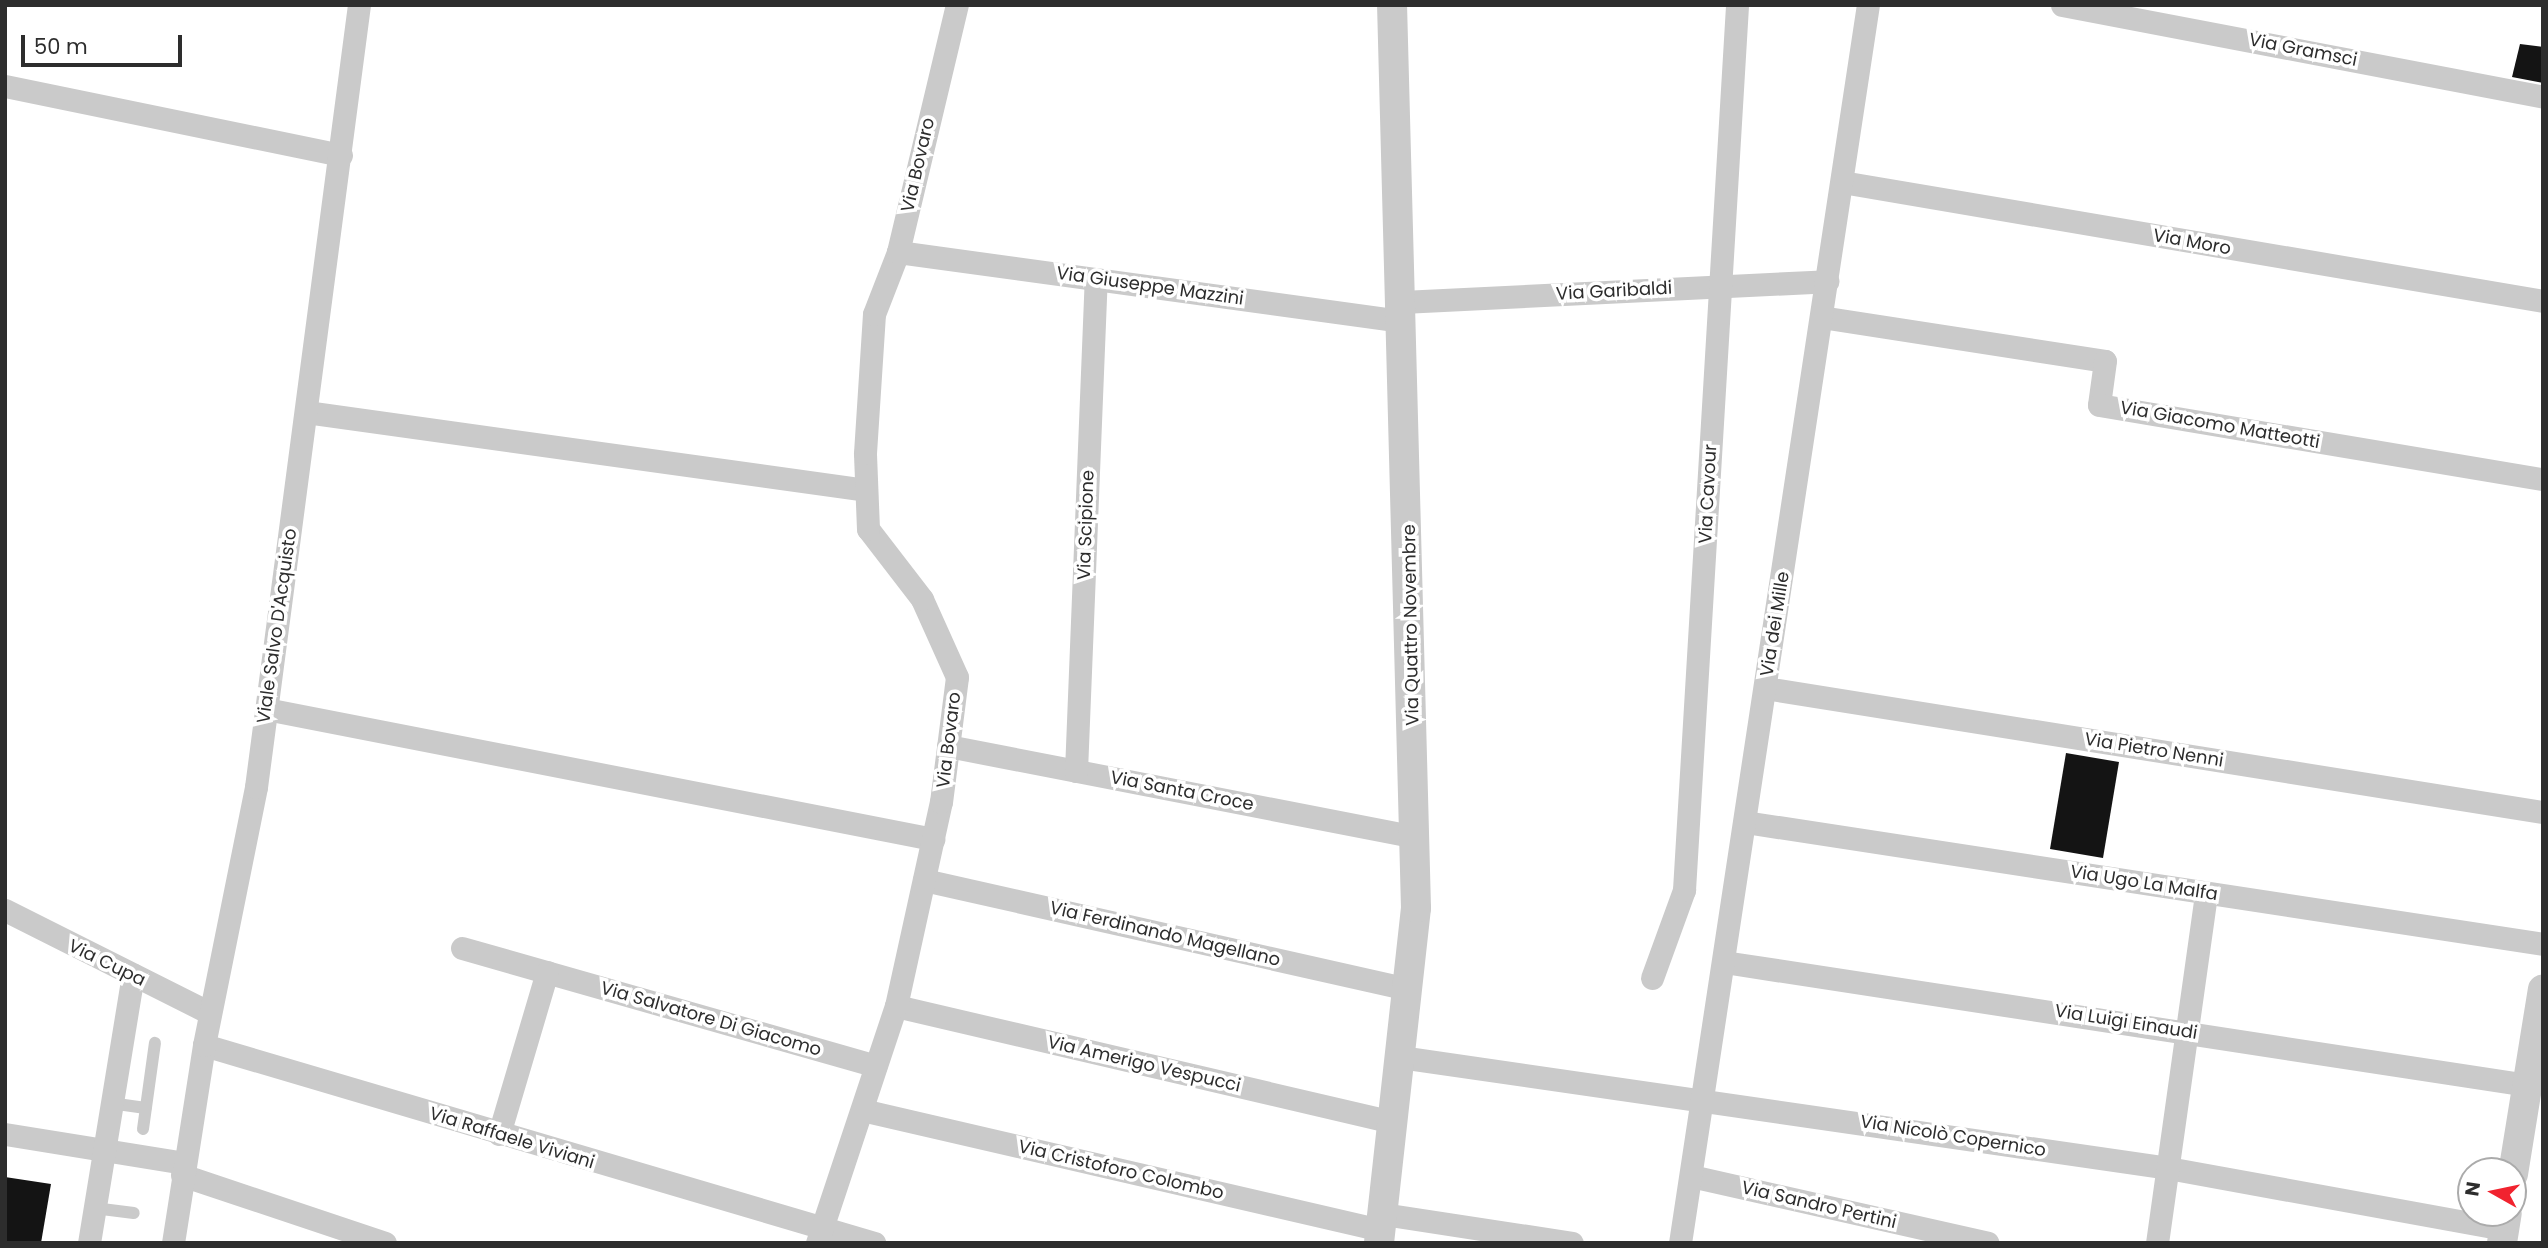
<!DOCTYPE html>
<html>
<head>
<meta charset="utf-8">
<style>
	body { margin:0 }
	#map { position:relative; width:2548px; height:1248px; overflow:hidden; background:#fff; font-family:Poppins,sans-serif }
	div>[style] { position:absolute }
	.building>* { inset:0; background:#141414 }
	.service>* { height:12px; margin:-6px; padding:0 6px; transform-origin:6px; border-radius:6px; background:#cacaca }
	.minor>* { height:23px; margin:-11.5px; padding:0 11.5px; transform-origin:11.5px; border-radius:11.5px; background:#cacaca }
	.tertiary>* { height:30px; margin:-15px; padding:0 15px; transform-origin:15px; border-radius:15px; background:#cacaca }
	span { translate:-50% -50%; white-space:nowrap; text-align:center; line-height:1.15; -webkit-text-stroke:7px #fff; paint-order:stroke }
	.street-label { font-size:18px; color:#2d2d2d }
	.frame { position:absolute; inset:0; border:7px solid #2d2d2d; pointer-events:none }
	.north { position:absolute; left:2457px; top:1157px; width:70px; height:70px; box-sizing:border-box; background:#fff; border:2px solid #ababab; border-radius:50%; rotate:279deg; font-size:19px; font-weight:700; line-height:28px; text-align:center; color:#2d2d2d }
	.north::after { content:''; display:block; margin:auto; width:24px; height:32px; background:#f1232f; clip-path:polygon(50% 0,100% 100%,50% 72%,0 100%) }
	.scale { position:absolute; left:21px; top:35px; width:161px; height:32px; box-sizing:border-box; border:4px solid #2d2d2d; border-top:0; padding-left:9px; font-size:21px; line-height:24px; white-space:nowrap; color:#2d2d2d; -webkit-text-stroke:5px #fff; paint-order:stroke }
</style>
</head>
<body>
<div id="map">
	<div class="building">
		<i style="clip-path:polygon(2520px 44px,2543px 47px,2543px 83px,2512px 77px)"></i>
		<i style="clip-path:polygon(2066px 753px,2119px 762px,2103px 858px,2050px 849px)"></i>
		<i style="clip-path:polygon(5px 1177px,51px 1184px,41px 1243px,5px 1243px)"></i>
	</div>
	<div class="service">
		<i style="left:110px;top:1103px;width:36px;rotate:8deg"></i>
		<i style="left:143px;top:1129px;width:87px;rotate:-82.1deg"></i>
		<i style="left:94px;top:1208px;width:40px;rotate:7.1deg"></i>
	</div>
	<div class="minor">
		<i style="left:2062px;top:5px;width:490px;rotate:10.8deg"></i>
		<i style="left:5px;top:86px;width:343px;rotate:11.6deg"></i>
		<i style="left:1842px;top:182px;width:711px;rotate:9.63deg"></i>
		<i style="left:898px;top:252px;width:509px;rotate:7.8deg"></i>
		<i style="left:1402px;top:302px;width:426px;rotate:-2.8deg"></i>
		<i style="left:1821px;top:317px;width:287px;rotate:8.8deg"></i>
		<i style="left:2105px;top:361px;width:44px;rotate:97.8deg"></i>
		<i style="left:2099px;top:405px;width:450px;rotate:9.5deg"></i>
		<i style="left:306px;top:412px;width:565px;rotate:7.93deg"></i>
		<i style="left:1765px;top:688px;width:788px;rotate:9.06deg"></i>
		<i style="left:266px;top:709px;width:680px;rotate:11.03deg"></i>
		<i style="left:948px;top:746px;width:477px;rotate:11deg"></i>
		<i style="left:1076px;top:771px;width:492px;rotate:-87.7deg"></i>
		<i style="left:1745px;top:822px;width:807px;rotate:8.69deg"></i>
		<i style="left:924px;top:880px;width:495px;rotate:12.7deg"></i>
		<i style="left:5px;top:910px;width:229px;rotate:26.7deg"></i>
		<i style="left:462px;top:948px;width:430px;rotate:15.9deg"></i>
		<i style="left:1724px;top:962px;width:812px;rotate:8.71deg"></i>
		<i style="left:1652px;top:978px;width:94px;rotate:-70deg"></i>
		<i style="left:1684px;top:890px;width:887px;rotate:-86.57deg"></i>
		<i style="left:896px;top:1006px;width:510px;rotate:13.14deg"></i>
		<i style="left:204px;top:1045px;width:699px;rotate:16.46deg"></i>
		<i style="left:1400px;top:1057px;width:776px;rotate:8.22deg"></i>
		<i style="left:2168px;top:1168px;width:341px;rotate:10.3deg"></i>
		<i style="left:862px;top:1110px;width:533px;rotate:13.02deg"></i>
		<i style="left:5px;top:1134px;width:181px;rotate:9.2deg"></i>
		<i style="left:499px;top:1134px;width:169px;rotate:-73.5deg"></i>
		<i style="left:182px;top:1175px;width:214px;rotate:18.5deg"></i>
		<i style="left:1691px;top:1176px;width:304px;rotate:12.7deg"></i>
		<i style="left:1383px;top:1214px;width:191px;rotate:8.7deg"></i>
		<i style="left:89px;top:1243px;width:272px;rotate:-80.7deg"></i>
		<i style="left:173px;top:1243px;width:200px;rotate:-81.1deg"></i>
		<i style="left:204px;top:1045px;width:263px;rotate:-78.6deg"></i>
		<i style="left:256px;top:787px;width:789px;rotate:-82.5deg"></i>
		<i style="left:817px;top:1243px;width:250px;rotate:-71.6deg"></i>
		<i style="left:896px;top:1006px;width:209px;rotate:-77.6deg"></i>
		<i style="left:941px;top:802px;width:126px;rotate:-82.7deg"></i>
		<i style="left:957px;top:677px;width:85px;rotate:-114.2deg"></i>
		<i style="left:922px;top:599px;width:88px;rotate:-127.6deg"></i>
		<i style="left:868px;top:529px;width:76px;rotate:-92.3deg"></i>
		<i style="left:865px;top:453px;width:139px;rotate:-86.3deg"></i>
		<i style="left:874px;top:314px;width:66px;rotate:-68.8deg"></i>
		<i style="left:898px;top:252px;width:254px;rotate:-76.6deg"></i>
		<i style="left:1680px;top:1243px;width:1252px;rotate:-81.37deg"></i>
		<i style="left:2157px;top:1243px;width:353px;rotate:-82deg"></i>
	</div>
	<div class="tertiary">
		<i style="left:2513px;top:1174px;width:187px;rotate:-80.8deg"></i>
		<i style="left:1379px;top:1243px;width:337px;rotate:-83.7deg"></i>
		<i style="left:1416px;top:908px;width:903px;rotate:-91.52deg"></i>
		<i style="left:2502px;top:1243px;width:30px;rotate:-81deg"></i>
	</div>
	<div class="street-label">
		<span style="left:2303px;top:50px;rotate:11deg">Via Gramsci</span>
		<span style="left:918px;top:165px;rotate:-77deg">Via Bovaro</span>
		<span style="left:2192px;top:242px;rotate:10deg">Via Moro</span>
		<span style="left:1150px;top:286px;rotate:8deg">Via Giuseppe Mazzini</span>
		<span style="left:1614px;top:291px;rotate:-3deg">Via Garibaldi</span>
		<span style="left:2220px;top:425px;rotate:10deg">Via Giacomo Matteotti</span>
		<span style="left:1708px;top:494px;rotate:-87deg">Via Cavour</span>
		<span style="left:1086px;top:525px;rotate:-88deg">Via Scipione</span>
		<span style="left:1775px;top:624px;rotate:-81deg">Via dei Mille</span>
		<span style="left:1411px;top:625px;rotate:-91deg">Via Quattro Novembre</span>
		<span style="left:277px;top:626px;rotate:-82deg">Viale Salvo D'Acquisto</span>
		<span style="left:949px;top:740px;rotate:-83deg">Via Bovaro</span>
		<span style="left:2154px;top:750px;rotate:9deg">Via Pietro Nenni</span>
		<span style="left:1182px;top:791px;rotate:11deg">Via Santa Croce</span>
		<span style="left:2144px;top:883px;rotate:9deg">Via Ugo La Malfa</span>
		<span style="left:1165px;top:934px;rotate:13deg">Via Ferdinando Magellano</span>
		<span style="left:107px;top:963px;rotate:26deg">Via Cupa</span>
		<span style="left:711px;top:1019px;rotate:16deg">Via Salvatore Di Giacomo</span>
		<span style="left:2126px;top:1022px;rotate:9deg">Via Luigi Einaudi</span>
		<span style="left:1144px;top:1064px;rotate:13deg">Via Amerigo Vespucci</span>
		<span style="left:1953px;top:1136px;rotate:9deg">Via Nicolò Copernico</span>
		<span style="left:512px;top:1138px;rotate:17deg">Via Raffaele Viviani</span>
		<span style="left:1121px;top:1170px;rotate:13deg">Via Cristoforo Colombo</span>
		<span style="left:1819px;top:1205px;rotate:13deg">Via Sandro Pertini</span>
	</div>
	<div class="frame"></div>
	<div class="north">N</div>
	<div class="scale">50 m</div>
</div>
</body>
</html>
